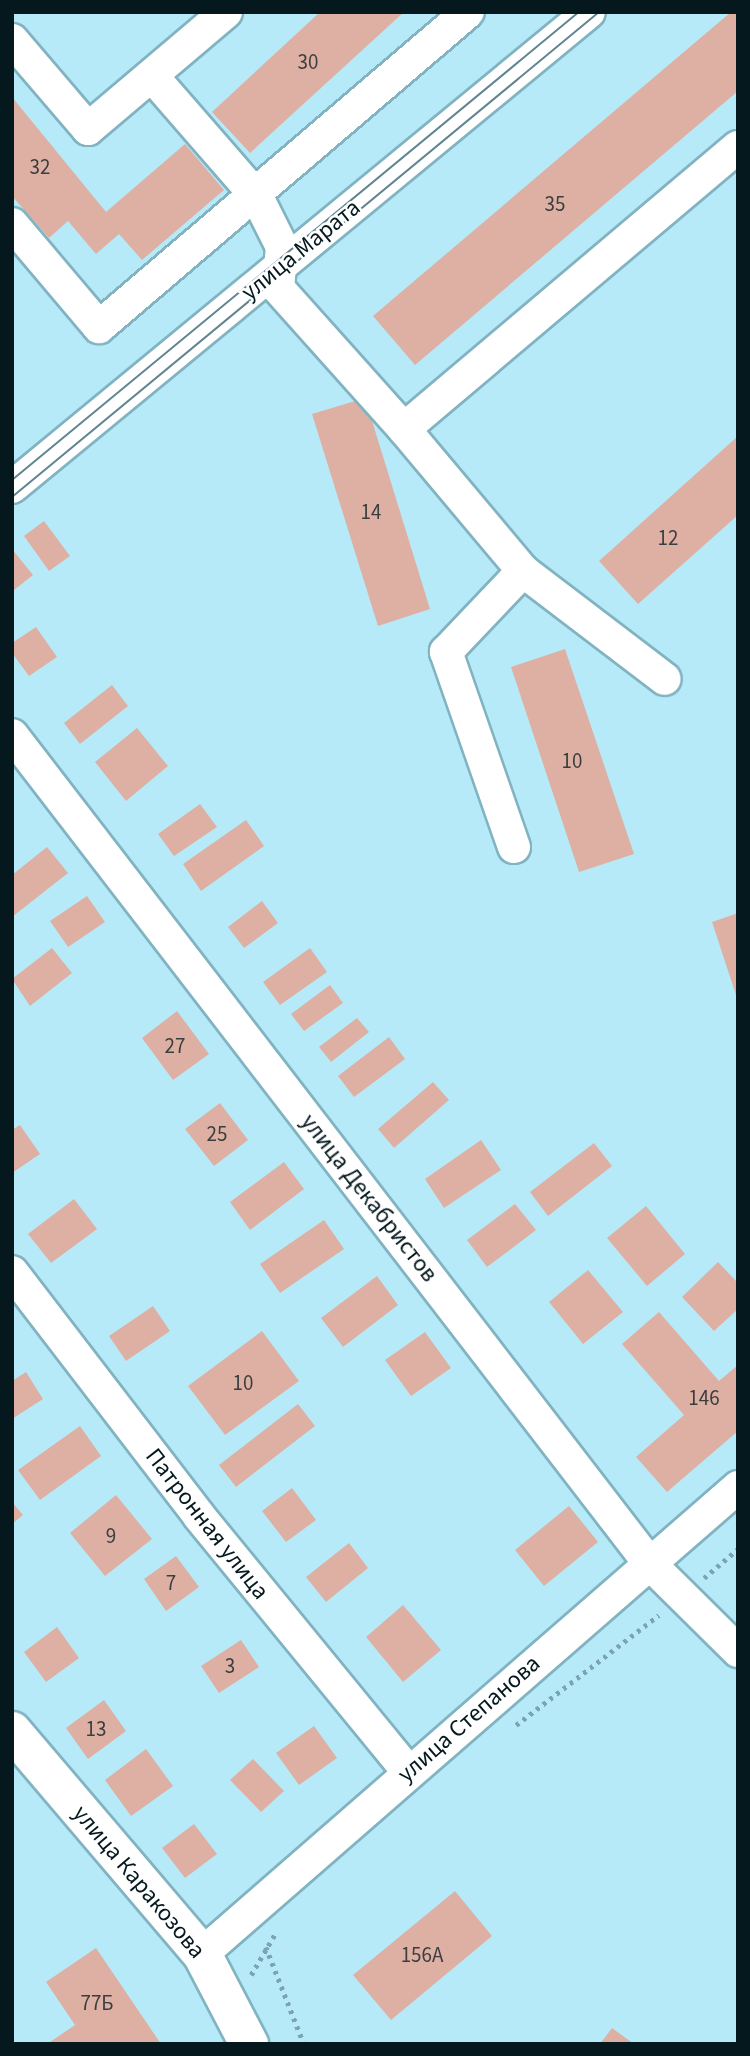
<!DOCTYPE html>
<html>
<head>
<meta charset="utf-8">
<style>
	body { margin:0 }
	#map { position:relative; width:750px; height:2056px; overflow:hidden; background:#b6eaf9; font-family:"Source Sans 3",sans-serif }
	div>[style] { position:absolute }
	.building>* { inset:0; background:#deb0a3 }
	.path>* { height:4.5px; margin-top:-2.25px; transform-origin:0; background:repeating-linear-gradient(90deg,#7ba4b0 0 3.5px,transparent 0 8.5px) }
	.roads { filter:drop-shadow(2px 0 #81b3c1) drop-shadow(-2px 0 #81b3c1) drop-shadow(0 2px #81b3c1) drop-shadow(0 -2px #81b3c1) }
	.minor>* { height:32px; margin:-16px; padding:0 16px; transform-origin:16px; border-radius:16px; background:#fff }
	.major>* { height:38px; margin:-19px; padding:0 19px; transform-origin:19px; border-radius:19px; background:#fff }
	.tram>* { height:2px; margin:-1px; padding:0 1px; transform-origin:1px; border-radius:1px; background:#618590 }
	span { translate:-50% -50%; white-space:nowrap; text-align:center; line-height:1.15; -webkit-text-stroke:5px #fff; paint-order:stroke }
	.number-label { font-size:21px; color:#3a3e3e }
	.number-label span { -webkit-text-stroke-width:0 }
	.street-label { font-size:24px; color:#04181d }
	.frame { position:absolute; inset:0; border:14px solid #04181d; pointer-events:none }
</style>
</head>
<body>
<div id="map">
	<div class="building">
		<i style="clip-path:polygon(320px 12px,404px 12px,250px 153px,212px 112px)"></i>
		<i style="clip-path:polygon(731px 12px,738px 12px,738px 91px,415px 365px,373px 316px)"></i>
		<i style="clip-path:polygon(12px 97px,106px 212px,185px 144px,224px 190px,142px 260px,119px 234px,96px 254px,68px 221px,49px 238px,12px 196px)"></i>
		<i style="clip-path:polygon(365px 398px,430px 609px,378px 626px,312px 414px)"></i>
		<i style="clip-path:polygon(738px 436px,738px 515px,638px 604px,599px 561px)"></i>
		<i style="clip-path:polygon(44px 521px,70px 556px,49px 571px,24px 536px)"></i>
		<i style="clip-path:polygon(12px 549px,33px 575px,14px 590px,12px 589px)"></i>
		<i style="clip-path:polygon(36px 627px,57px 657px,29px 676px,12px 653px,12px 643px)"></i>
		<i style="clip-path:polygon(565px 649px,634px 854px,579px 872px,511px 667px)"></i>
		<i style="clip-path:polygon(112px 685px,128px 706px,80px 744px,64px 723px)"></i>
		<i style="clip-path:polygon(137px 728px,168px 766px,126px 801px,95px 762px)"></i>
		<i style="clip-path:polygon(200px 804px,217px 827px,174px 856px,158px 834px)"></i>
		<i style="clip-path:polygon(246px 820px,264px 846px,201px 891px,183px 864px)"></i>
		<i style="clip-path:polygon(47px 847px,68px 873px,12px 917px,12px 875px)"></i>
		<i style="clip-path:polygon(87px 896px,105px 922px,68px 947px,50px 921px)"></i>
		<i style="clip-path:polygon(262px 901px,278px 923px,244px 948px,228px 927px)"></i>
		<i style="clip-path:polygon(738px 913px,738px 998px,737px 998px,712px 922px)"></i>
		<i style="clip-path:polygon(52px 948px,72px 973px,30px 1006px,12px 979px)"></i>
		<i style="clip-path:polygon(310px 948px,327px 972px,280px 1005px,263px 982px)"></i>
		<i style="clip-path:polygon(330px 985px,343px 1003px,304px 1031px,291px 1014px)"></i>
		<i style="clip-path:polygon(177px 1011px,209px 1054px,173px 1080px,142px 1038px)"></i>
		<i style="clip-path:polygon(357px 1018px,369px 1032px,331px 1062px,319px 1047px)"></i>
		<i style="clip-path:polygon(389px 1037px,405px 1059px,354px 1097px,338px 1076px)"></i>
		<i style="clip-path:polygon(433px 1082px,449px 1100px,394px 1148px,378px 1129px)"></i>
		<i style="clip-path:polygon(220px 1103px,248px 1140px,214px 1166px,185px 1129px)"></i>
		<i style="clip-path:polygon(20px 1125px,40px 1154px,12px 1173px,12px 1130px)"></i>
		<i style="clip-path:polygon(481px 1140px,501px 1170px,444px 1208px,425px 1179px)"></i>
		<i style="clip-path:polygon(594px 1143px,612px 1166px,548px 1216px,530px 1192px)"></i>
		<i style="clip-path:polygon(284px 1162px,304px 1189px,250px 1230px,230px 1202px)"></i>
		<i style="clip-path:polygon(74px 1199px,97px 1229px,51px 1263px,28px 1234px)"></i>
		<i style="clip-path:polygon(515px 1204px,536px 1230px,487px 1267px,467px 1240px)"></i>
		<i style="clip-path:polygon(646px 1206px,685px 1254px,647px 1286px,607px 1238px)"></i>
		<i style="clip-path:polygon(324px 1220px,344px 1249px,280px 1293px,260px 1264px)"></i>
		<i style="clip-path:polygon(718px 1262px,738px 1283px,738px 1309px,714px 1331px,682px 1297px)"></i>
		<i style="clip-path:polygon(588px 1270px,623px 1312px,583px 1344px,549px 1302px)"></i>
		<i style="clip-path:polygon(377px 1276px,398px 1305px,343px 1347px,321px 1318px)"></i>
		<i style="clip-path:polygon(153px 1306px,170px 1331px,126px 1361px,109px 1336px)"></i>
		<i style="clip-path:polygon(659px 1312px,719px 1381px,738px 1365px,738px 1431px,667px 1492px,636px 1457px,684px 1415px,622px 1344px)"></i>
		<i style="clip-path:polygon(262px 1331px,299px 1381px,225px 1435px,188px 1386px)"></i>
		<i style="clip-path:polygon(425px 1332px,451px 1368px,411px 1396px,385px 1360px)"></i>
		<i style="clip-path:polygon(26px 1372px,43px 1399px,12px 1419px,12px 1381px)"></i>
		<i style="clip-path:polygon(298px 1404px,315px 1426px,236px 1487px,219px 1465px)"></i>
		<i style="clip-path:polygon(80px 1426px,101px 1456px,40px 1500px,18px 1470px)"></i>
		<i style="clip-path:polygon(292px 1488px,316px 1520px,286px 1542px,262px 1511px)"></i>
		<i style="clip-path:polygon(116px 1495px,152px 1539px,105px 1576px,70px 1533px)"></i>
		<i style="clip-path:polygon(12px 1502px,23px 1515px,12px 1524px)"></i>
		<i style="clip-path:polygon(569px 1506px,598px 1542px,544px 1586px,515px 1550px)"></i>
		<i style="clip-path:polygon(349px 1543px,368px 1568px,326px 1602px,306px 1577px)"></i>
		<i style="clip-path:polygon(176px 1556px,199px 1587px,166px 1611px,144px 1579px)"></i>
		<i style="clip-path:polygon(403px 1605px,441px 1650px,403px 1682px,366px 1637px)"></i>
		<i style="clip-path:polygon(57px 1627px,79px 1658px,46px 1682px,24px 1652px)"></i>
		<i style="clip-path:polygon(241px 1640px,259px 1667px,219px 1693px,201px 1666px)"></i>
		<i style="clip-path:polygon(104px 1700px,126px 1731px,88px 1759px,66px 1728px)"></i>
		<i style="clip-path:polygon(314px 1726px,337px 1758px,299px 1785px,276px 1753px)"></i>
		<i style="clip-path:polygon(146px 1749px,173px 1786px,131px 1816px,105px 1780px)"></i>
		<i style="clip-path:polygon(253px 1759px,284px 1791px,261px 1812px,230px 1780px)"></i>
		<i style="clip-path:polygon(194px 1824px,217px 1854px,185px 1878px,162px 1848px)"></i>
		<i style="clip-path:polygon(455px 1891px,492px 1936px,391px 2020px,353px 1975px)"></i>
		<i style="clip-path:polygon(96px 1948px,161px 2044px,47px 2044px,75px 2025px,46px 1982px)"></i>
		<i style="clip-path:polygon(612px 2028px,634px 2044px,600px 2044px)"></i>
	</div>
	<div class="path">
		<i style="left:704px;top:1578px;width:45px;rotate:-40.5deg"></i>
		<i style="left:516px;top:1725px;width:180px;rotate:-37.6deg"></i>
		<i style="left:266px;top:1947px;width:104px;rotate:68.6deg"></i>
		<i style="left:251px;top:1975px;width:48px;rotate:-59.7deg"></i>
	</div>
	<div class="roads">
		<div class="minor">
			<i style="left:12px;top:40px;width:117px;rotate:49.5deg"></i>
			<i style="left:88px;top:129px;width:181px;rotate:-40.3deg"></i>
			<i style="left:152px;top:76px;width:160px;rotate:49deg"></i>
			<i style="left:257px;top:197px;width:56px;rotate:63.4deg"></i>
			<i style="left:282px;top:247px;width:41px;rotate:95.6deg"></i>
			<i style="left:278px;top:288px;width:189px;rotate:48.2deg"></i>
			<i style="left:404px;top:429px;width:185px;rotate:50deg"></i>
			<i style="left:523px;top:571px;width:178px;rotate:37.3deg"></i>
			<i style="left:12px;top:224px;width:135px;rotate:49.8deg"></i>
			<i style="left:99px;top:327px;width:485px;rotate:-40.5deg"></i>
			<i style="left:404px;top:429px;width:437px;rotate:-40.2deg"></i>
			<i style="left:12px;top:487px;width:747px;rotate:-39.46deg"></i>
			<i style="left:12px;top:735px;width:1046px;rotate:52.42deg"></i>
			<i style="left:650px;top:1564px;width:124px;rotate:44.7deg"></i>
			<i style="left:514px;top:847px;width:207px;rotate:-109.2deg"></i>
			<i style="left:446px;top:652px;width:112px;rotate:-46.5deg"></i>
			<i style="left:12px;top:1272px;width:307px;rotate:52.5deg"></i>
			<i style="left:199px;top:1516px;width:330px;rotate:50.7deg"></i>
			<i style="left:202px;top:1954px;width:711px;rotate:-41.06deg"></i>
		</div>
		<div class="major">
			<i style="left:12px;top:1731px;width:293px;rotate:49.6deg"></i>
			<i style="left:202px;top:1954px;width:102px;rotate:62.4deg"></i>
		</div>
	</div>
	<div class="tram">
		<i style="left:12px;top:480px;width:735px;rotate:-39.54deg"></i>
		<i style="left:12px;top:497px;width:761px;rotate:-39.56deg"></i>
	</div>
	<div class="number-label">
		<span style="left:308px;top:62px">30</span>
		<span style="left:40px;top:167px">32</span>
		<span style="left:555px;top:204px">35</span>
		<span style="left:371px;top:512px">14</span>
		<span style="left:668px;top:538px">12</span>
		<span style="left:572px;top:761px">10</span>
		<span style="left:175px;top:1046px">27</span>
		<span style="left:217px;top:1134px">25</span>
		<span style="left:243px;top:1383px">10</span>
		<span style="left:704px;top:1398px">146</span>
		<span style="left:111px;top:1536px">9</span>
		<span style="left:171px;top:1583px">7</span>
		<span style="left:230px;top:1666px">3</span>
		<span style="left:96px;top:1729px">13</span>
		<span style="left:422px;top:1955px">156А</span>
		<span style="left:97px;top:2003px">77Б</span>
	</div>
	<div class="street-label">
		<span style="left:301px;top:250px;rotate:-39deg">улица Марата</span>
		<span style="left:369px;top:1198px;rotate:52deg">улица Декабристов</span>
		<span style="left:207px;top:1524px;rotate:52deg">Патронная улица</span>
		<span style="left:469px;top:1719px;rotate:-41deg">улица Степанова</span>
		<span style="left:139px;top:1882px;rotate:50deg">улица Каракозова</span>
	</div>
	<div class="frame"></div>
</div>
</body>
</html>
